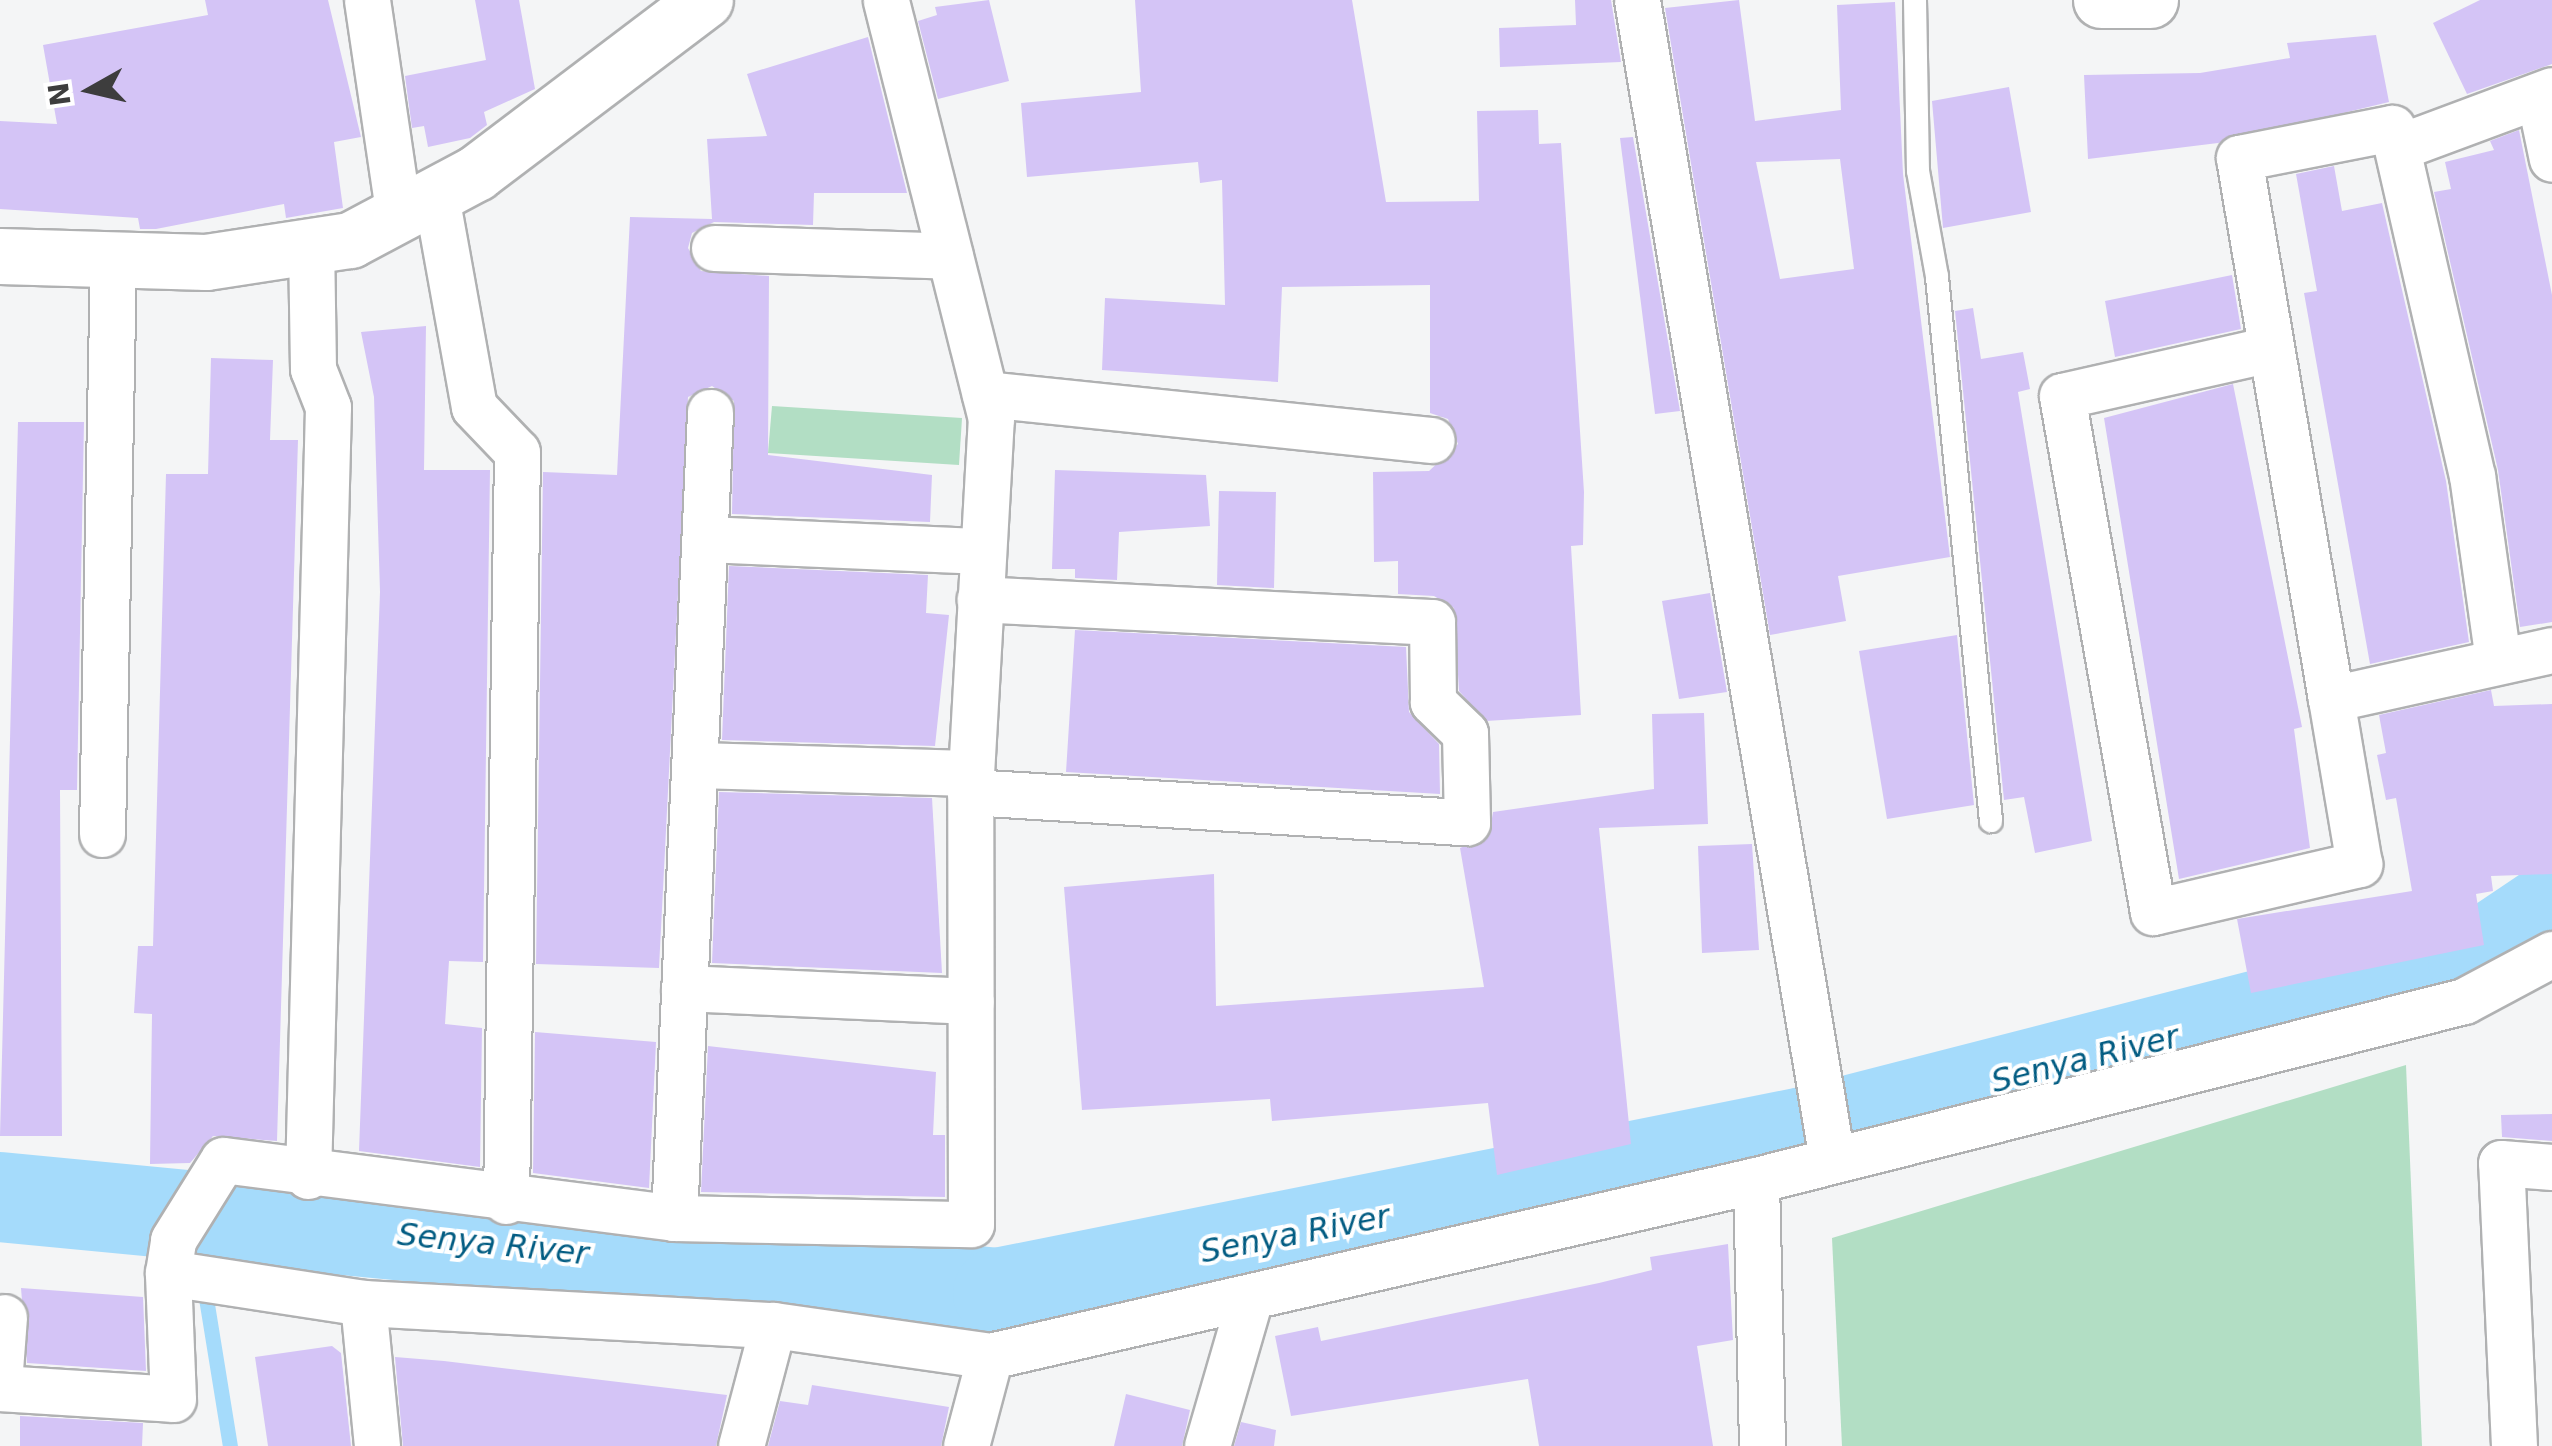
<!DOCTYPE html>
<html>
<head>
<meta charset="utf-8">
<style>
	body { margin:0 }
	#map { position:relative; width:2552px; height:1446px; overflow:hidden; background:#f4f5f6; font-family:"DejaVu Sans",sans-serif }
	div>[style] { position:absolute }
	.green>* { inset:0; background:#b2dec4 }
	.stream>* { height:15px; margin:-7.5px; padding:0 7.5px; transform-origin:7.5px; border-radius:7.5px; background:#a5dbfb }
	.river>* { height:90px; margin:-45px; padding:0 45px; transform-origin:45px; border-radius:45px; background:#a5dbfb }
	.building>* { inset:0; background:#d4c4f6 }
	.roads { filter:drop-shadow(2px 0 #b0b1b2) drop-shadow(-2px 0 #b0b1b2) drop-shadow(0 2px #b0b1b2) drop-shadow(0 -2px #b0b1b2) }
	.lane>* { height:22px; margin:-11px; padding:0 11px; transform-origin:11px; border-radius:11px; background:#fff }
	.street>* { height:45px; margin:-22.5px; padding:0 22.5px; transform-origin:22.5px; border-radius:22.5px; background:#fff }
	.secondary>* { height:55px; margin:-27.5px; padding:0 27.5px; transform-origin:27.5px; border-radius:27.5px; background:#fff }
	span { translate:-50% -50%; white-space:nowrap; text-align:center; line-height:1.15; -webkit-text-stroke:8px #fff; paint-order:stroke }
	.water-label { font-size:32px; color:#025c82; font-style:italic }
	.north { position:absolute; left:40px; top:40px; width:100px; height:100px; -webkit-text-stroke:8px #fff; paint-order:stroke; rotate:262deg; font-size:28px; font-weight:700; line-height:40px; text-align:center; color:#3d3d3d }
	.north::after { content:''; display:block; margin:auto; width:35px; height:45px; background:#3d3d3d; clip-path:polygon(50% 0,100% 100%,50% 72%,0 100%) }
</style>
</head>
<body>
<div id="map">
	<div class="green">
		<i style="clip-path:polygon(772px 406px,962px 418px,959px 465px,768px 453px)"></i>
		<i style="clip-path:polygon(2406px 1065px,2422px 1446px,1842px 1446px,1832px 1238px)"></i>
	</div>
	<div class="stream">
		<i style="left:194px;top:1224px;width:225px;rotate:80.8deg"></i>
	</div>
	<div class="river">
		<i style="left:0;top:1197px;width:1003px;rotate:5.49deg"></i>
		<i style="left:998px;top:1293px;width:822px;rotate:-11.3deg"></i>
		<i style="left:1804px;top:1132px;width:691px;rotate:-14.42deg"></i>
		<i style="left:2473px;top:960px;width:95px;rotate:-33.9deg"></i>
	</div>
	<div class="building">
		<i style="clip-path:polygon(205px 0,328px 0,361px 137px,334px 142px,343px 208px,286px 218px,284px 204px,156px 229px,140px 229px,138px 218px,0 209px,0 121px,57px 124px,43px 45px,208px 15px)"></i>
		<i style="clip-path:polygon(475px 0,519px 0,535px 89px,484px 112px,487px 125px,470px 138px,428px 147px,424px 126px,412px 128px,405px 76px,486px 60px)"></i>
		<i style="clip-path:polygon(989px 0,1009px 81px,938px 99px,918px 21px,937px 15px,935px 7px)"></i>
		<i style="clip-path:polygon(1135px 0,1352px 0,1386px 202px,1479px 201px,1477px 111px,1538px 110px,1539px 144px,1561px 143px,1584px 492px,1583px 545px,1571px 546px,1581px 715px,1486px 721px,1459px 691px,1454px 608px,1434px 596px,1398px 594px,1398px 561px,1374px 562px,1373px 472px,1429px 471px,1458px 444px,1448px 419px,1430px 413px,1430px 285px,1282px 287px,1278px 382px,1102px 370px,1105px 298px,1225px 305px,1222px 180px,1200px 183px,1198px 162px,1027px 177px,1021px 103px,1141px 92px)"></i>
		<i style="clip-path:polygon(1575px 0,1611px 0,1621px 62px,1500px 67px,1499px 28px,1576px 25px)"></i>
		<i style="clip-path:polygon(evenodd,1739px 0,1755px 121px,1841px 110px,1837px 5px,1895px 2px,1903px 174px,1950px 557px,1838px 576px,1846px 621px,1770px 635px,1665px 8px,1739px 0,1840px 159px,1854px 269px,1780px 279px,1756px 162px,1840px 159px)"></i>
		<i style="clip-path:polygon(2480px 0,2552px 0,2552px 64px,2467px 94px,2433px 23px)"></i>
		<i style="clip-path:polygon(2376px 35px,2389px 102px,2218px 143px,2088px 159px,2084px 75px,2200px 73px,2290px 58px,2287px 43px)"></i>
		<i style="clip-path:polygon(868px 37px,907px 193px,814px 193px,813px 225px,714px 222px,692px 233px,688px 248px,701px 271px,769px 276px,768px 455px,932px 475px,930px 522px,732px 514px,734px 401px,712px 386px,688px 397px,659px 968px,536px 964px,543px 472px,617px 475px,630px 217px,712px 219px,707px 139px,767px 136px,747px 74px)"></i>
		<i style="clip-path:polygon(2009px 87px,2031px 212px,1943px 228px,1932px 101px)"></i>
		<i style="clip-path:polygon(2519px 130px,2552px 295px,2552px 622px,2520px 627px,2498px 470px,2434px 192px,2451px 189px,2445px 162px,2494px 150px,2490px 141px)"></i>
		<i style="clip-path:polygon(1633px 137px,1680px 411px,1655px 414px,1620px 138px)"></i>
		<i style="clip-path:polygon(2334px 166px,2342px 211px,2382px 203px,2446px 481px,2469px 642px,2370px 664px,2304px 293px,2317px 291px,2296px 174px)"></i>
		<i style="clip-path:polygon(2232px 275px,2241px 329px,2115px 357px,2105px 301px)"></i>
		<i style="clip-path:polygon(1973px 308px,1981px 359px,2023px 352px,2030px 389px,2018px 392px,2092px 841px,2035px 853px,2024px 797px,2004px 800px,1955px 311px)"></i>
		<i style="clip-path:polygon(426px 326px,424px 470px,490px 470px,483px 962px,449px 961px,445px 1024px,482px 1028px,480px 1167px,359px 1151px,380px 592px,374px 397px,361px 332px)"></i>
		<i style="clip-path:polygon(211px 358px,273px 360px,270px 440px,298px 440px,277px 1141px,213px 1136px,190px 1163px,150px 1164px,152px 1014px,134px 1013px,138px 946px,153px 946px,166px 474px,208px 474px)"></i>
		<i style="clip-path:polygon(2233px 384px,2302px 727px,2294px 729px,2310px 848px,2179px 879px,2104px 418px)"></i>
		<i style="clip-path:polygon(18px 422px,84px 422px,77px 790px,60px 790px,62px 1136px,0 1136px)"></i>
		<i style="clip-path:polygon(1055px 470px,1206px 475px,1210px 526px,1119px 532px,1117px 580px,1075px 578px,1075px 569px,1052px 569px)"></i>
		<i style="clip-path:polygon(1219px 491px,1276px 492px,1274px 588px,1217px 585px)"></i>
		<i style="clip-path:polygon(729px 566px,928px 575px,926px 613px,949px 615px,935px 746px,722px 740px)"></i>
		<i style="clip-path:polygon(1710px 593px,1727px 692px,1679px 699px,1662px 601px)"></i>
		<i style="clip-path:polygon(1075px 630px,1406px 647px,1409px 712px,1439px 744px,1440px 794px,1066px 772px)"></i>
		<i style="clip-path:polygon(1957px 635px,1974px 805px,1887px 819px,1859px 651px)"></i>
		<i style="clip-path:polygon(2491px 690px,2494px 706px,2552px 704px,2552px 874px,2491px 876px,2493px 891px,2476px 894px,2484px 945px,2251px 993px,2237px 919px,2412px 891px,2396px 798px,2386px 800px,2377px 755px,2386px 753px,2379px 715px)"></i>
		<i style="clip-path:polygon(1704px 713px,1708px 824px,1599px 828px,1631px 1144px,1497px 1175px,1488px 1103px,1272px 1121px,1270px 1099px,1082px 1110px,1064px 887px,1214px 874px,1216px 1006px,1484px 987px,1460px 848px,1489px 836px,1493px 812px,1654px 789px,1652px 714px)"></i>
		<i style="clip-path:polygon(719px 792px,932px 798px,942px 973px,712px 963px)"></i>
		<i style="clip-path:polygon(1752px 844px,1759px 950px,1702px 953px,1698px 846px)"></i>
		<i style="clip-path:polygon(535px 1032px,656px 1042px,649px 1188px,533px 1173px)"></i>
		<i style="clip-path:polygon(708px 1046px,936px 1072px,933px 1135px,945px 1135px,945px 1197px,701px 1192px)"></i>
		<i style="clip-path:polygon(2552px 1114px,2552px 1141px,2502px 1137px,2501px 1115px)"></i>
		<i style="clip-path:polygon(1728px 1244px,1733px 1340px,1697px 1346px,1713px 1446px,1539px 1446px,1528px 1379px,1291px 1416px,1275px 1336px,1318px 1327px,1321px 1341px,1599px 1283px,1652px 1270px,1650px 1257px)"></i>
		<i style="clip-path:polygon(21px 1288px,143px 1297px,146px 1371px,27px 1363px)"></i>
		<i style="clip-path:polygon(332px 1346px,341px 1353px,351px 1446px,268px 1446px,255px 1357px)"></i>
		<i style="clip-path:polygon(395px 1357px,444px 1361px,727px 1395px,716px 1446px,403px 1446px)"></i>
		<i style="clip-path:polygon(812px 1385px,949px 1407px,941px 1446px,768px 1446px,780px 1401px,808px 1405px)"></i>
		<i style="clip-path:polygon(1126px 1394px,1190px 1410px,1182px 1446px,1114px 1446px)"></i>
		<i style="clip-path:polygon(20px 1416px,143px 1423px,142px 1446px,20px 1446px)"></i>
		<i style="clip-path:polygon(1241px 1422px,1276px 1430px,1274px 1446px,1234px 1446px)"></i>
	</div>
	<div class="roads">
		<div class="lane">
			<i style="left:1915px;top:0;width:171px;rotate:89deg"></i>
			<i style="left:1918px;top:171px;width:108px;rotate:79.8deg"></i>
			<i style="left:1937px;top:277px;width:547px;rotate:84.33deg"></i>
		</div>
		<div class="street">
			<i style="left:367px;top:0;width:220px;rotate:81.6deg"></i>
			<i style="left:1637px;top:0;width:1175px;rotate:80.45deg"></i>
			<i style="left:2539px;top:97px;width:63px;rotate:78.2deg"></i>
			<i style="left:2399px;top:147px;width:163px;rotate:-20.4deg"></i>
			<i style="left:436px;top:196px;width:214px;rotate:79.8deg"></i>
			<i style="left:474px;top:407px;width:62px;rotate:46.3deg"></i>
			<i style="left:517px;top:452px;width:749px;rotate:90.84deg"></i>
			<i style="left:714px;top:248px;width:236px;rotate:1.9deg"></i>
			<i style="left:2266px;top:350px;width:209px;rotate:167.3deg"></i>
			<i style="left:2062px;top:396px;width:524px;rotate:80deg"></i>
			<i style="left:2153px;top:912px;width:212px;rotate:-13.1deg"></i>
			<i style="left:2359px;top:864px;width:167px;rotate:-99.6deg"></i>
			<i style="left:985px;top:394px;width:449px;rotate:5.9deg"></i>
			<i style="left:705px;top:539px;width:278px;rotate:2.5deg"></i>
			<i style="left:2498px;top:660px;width:186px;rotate:-98deg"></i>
			<i style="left:2472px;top:476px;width:357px;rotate:-102.9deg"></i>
			<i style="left:2392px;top:128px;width:156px;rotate:168.9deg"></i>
			<i style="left:2239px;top:158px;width:549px;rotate:80.35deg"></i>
			<i style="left:2331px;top:699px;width:226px;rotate:-12.5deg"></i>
			<i style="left:695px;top:765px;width:276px;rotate:1.7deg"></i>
			<i style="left:970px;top:792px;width:498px;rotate:3.5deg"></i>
			<i style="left:1467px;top:822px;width:89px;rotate:-91.3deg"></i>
			<i style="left:1465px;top:733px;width:45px;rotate:-135.9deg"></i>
			<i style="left:1433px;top:702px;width:80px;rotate:-90.7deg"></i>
			<i style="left:1432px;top:622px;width:453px;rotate:-177.1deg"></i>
			<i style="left:102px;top:834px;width:572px;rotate:-88.9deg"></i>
			<i style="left:684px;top:988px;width:287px;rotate:2.6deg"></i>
			<i style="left:308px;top:1176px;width:769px;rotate:-88.51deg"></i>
			<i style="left:328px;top:407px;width:41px;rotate:-111.5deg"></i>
			<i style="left:313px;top:369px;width:121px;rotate:-90.9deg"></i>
			<i style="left:1756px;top:1180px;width:266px;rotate:88.7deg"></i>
			<i style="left:674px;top:1218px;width:807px;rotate:-87.44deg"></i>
			<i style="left:168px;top:1273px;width:33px;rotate:-81deg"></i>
			<i style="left:173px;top:1240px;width:94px;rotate:-58deg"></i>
			<i style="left:223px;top:1160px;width:455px;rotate:7.3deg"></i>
			<i style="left:674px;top:1218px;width:297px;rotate:1.2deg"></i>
			<i style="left:971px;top:1224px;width:432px;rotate:-90.1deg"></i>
			<i style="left:970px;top:792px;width:374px;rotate:-86.8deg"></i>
			<i style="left:991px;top:419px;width:432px;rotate:-104.1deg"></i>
			<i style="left:363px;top:1303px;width:144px;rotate:84.4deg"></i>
			<i style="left:0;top:1370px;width:53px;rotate:-85.7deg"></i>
			<i style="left:0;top:1388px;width:173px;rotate:3.6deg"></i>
			<i style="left:173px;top:1399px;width:126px;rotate:-92.3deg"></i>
			<i style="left:168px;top:1273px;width:197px;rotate:8.7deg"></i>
			<i style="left:363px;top:1303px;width:411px;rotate:3.1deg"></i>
			<i style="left:773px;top:1325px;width:219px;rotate:8.1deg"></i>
			<i style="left:990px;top:1356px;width:786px;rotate:-12.94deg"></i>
			<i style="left:1756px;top:1180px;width:730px;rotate:-14.19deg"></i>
			<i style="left:2464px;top:1001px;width:100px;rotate:-28.1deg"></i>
			<i style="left:741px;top:1446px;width:125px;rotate:-75.2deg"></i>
			<i style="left:966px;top:1446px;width:93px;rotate:-75.1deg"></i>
			<i style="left:1207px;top:1446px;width:151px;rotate:-73.8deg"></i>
			<i style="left:2514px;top:1446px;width:283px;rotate:-92.6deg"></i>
			<i style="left:2501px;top:1163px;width:51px;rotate:4.5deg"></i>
		</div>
		<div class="secondary">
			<i style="left:2101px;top:0;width:49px"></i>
			<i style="left:0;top:256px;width:206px;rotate:1.7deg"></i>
			<i style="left:206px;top:262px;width:146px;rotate:-8.7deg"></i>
			<i style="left:350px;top:240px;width:143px;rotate:-28deg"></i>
			<i style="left:476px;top:173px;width:287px;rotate:-37.1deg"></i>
		</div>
	</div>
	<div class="water-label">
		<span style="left:2085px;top:1059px;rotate:-14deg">Senya River</span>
		<span style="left:1295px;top:1234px;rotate:-11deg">Senya River</span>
		<span style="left:493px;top:1244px;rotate:6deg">Senya River</span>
	</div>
	<div class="north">N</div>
</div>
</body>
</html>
